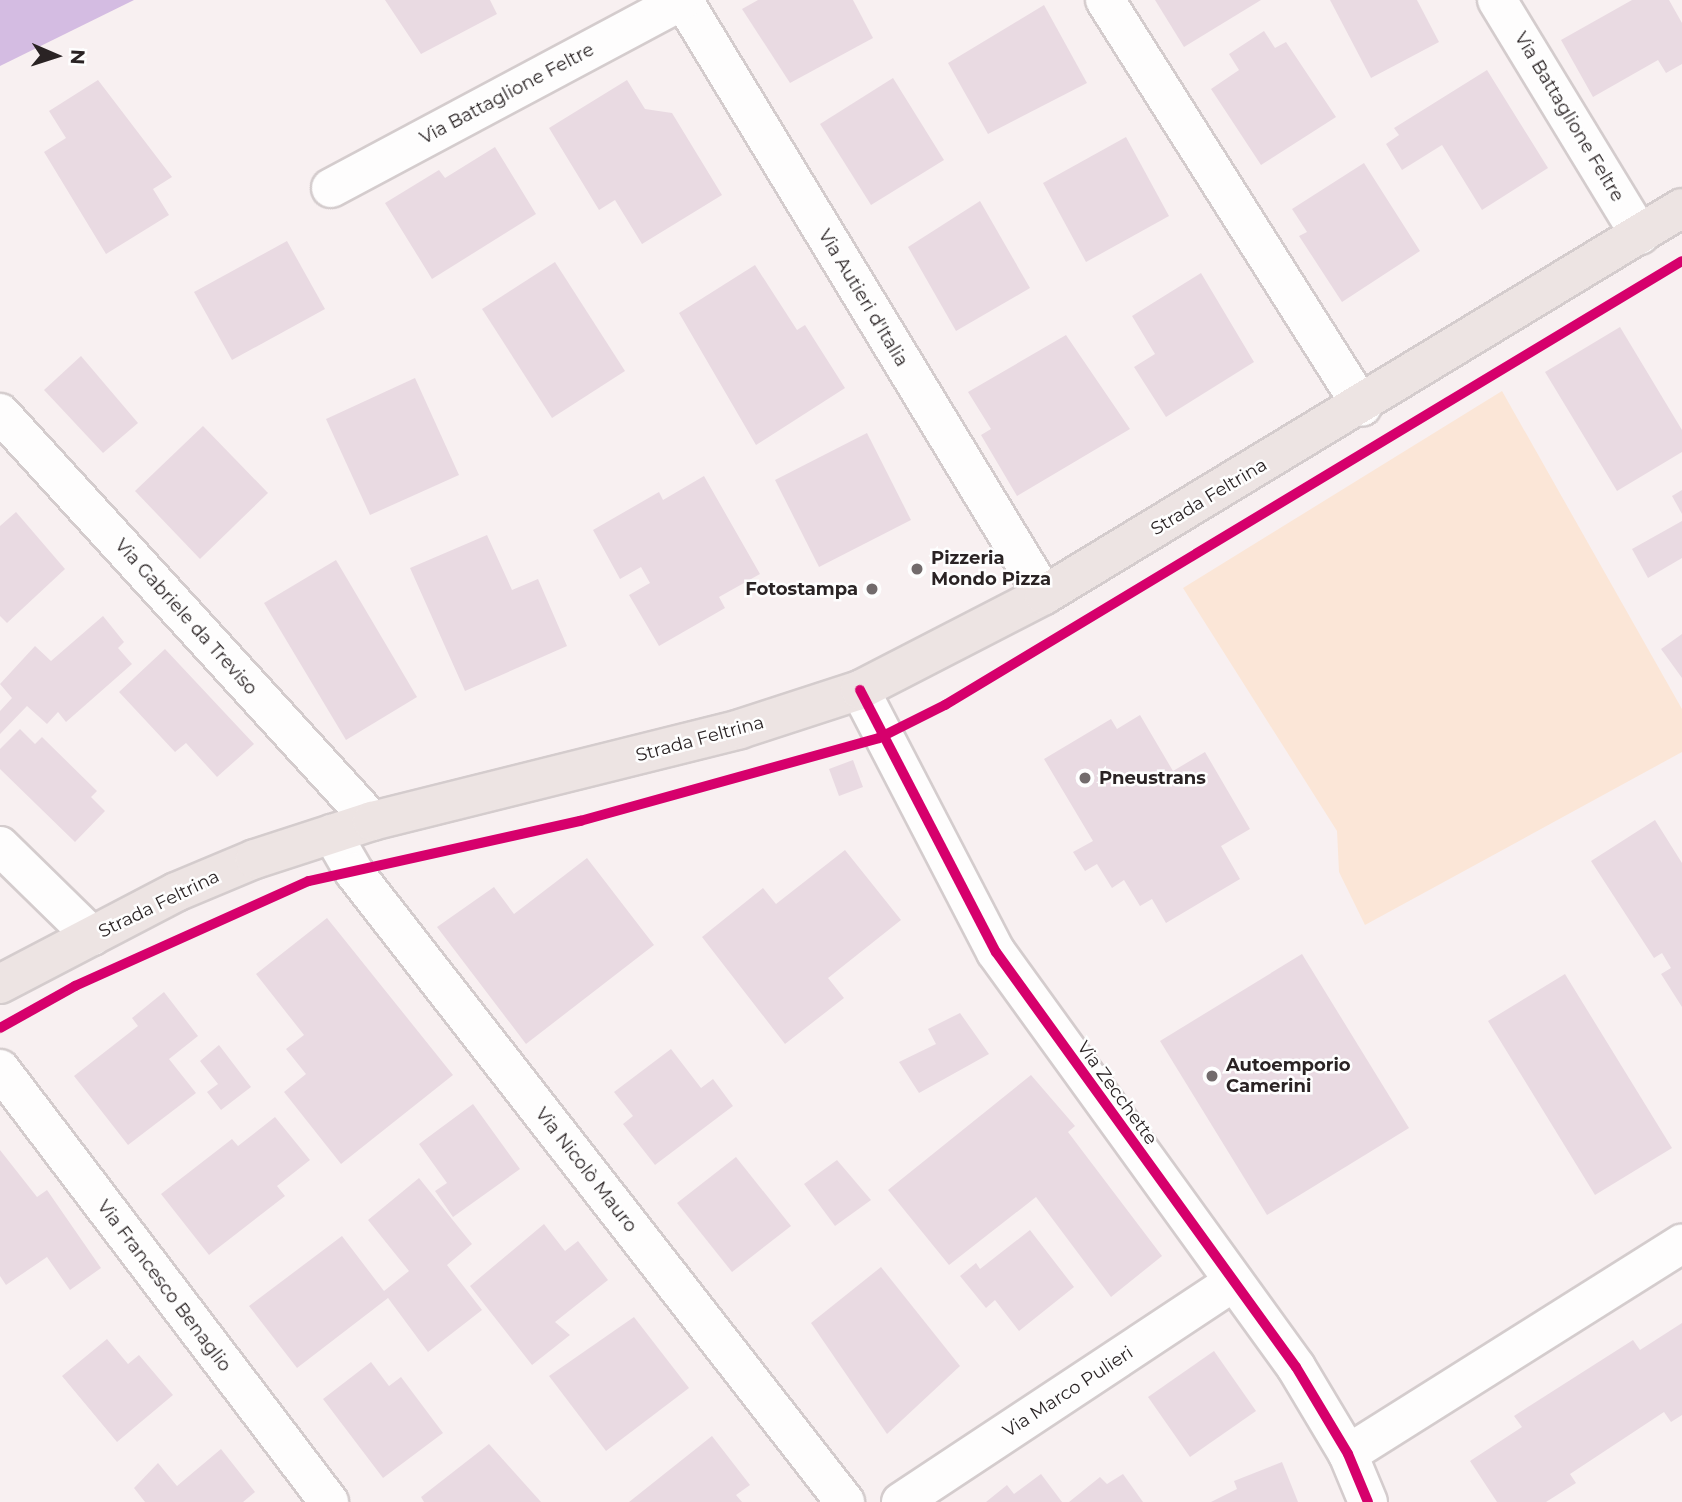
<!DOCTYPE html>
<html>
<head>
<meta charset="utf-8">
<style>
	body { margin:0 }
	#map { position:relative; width:1682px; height:1502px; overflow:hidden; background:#f8f0f1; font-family:Montserrat,sans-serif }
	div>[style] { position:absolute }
	.green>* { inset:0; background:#fbe6d7 }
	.water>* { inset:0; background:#d4bce2 }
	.building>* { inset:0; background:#e9dae2 }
	.roads { filter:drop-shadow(2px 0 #d4cccd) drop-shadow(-2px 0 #d4cccd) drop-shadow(0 2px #d4cccd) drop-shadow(0 -2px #d4cccd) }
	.minor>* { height:38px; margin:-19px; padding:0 19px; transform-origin:19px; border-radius:19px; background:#fefdfd }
	.major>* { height:38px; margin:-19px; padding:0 19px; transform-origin:19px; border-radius:19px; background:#ede4e3 }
	.cycleway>* { height:10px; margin:-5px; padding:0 5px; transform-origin:5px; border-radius:5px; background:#d6006c }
	.dots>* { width:19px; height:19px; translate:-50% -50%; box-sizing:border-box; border:4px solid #fefefe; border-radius:50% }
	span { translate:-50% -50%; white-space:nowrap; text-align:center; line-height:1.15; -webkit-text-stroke:5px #fefefe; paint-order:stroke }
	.street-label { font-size:18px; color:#2a2324 }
	.poi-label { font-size:18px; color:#2a2324; font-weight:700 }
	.left { translate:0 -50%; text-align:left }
	.right { translate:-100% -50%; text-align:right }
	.north { position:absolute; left:21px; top:21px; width:70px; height:70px; -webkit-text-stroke:5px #fefefe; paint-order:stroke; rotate:93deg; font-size:19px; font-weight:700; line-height:28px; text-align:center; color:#2a2324 }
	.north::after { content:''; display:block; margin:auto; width:24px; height:32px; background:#2a2324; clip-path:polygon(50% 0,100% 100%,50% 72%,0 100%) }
</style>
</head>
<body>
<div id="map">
	<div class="green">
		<i style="clip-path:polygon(1502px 391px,1682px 709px,1682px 752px,1365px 925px,1339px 872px,1337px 831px,1183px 588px)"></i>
	</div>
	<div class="water">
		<i style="clip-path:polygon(0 0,134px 0,0 66px)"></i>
	</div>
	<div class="building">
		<i style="clip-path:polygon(385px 0,490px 0,497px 14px,421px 54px)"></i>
		<i style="clip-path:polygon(758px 0,853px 0,873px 38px,790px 83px,742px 9px)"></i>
		<i style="clip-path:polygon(1155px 0,1261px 0,1184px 47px)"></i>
		<i style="clip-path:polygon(1330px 0,1417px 0,1439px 42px,1371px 78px)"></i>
		<i style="clip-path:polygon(1632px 0,1669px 0,1682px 23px,1682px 64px,1666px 73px,1658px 60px,1593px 97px,1561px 40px)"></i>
		<i style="clip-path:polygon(1044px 5px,1087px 83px,988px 134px,948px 63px)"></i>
		<i style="clip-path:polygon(1264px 31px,1275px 48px,1286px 42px,1336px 117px,1261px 165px,1211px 89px,1239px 70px,1229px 54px)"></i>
		<i style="clip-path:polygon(1487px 70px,1548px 168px,1482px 210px,1442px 145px,1402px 170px,1386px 144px,1399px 135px,1394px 128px)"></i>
		<i style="clip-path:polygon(893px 78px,944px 160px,871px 205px,820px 124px)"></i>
		<i style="clip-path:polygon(98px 80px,172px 177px,153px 189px,169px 215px,106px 254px,44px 152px,66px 138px,49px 111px)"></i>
		<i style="clip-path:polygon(627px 80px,645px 109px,672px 113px,722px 195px,642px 244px,615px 200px,599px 210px,549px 128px)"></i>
		<i style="clip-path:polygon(1126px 137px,1169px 216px,1086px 262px,1043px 183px)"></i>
		<i style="clip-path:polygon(495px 147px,536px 214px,432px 279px,385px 203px,439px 170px,445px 178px)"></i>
		<i style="clip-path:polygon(1364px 163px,1420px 251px,1342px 302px,1299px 236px,1307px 232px,1292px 209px)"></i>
		<i style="clip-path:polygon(980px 201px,1030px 288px,956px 331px,908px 247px)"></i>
		<i style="clip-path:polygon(287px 241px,325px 309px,232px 360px,194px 292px)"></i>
		<i style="clip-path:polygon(555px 262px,625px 371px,552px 418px,482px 309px)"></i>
		<i style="clip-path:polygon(755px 265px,797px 330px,805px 325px,845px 388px,756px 445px,679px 313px)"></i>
		<i style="clip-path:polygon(1201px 273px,1254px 362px,1166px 417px,1134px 367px,1155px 354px,1132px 316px)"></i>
		<i style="clip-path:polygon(1620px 327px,1682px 430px,1682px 452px,1617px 491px,1545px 372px)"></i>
		<i style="clip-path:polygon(1066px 335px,1130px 429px,1017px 496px,981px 435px,991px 429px,968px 392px)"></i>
		<i style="clip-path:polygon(81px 356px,138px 423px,103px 453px,44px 390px)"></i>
		<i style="clip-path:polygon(415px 378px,459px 475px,370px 515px,326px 419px)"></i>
		<i style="clip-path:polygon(203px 426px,268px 493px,200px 559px,135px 491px)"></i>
		<i style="clip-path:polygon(867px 433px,911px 520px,819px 567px,775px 480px)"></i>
		<i style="clip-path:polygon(704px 476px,760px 574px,719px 597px,725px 608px,659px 646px,629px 595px,650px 583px,641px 567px,620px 579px,593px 530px,659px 492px,663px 500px)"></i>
		<i style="clip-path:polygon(1682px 490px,1682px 514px,1672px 496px)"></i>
		<i style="clip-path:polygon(16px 512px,65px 569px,7px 623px,0 616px,0 526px)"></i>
		<i style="clip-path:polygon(1682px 521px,1682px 558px,1648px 578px,1632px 549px)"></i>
		<i style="clip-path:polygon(487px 535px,512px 590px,538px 579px,567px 646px,465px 691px,410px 568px)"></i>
		<i style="clip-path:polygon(336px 560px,417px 697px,346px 740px,264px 603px)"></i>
		<i style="clip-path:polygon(103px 616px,124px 642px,118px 648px,132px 664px,66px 722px,58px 712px,47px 724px,27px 706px,0 734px,0 711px,12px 698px,0 684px,35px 646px,51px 661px)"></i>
		<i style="clip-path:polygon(1682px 634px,1682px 678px,1661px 649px)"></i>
		<i style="clip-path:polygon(165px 649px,254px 744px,217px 777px,186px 743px,175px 752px,119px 692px)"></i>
		<i style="clip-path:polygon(1140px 715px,1173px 771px,1205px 752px,1250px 829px,1221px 846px,1240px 879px,1166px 923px,1152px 899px,1140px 906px,1124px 880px,1112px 888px,1097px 864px,1085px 871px,1073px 852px,1093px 841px,1044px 759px,1111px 719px,1117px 729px)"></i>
		<i style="clip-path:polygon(20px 729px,35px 744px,42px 737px,97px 791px,91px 797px,105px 811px,75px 842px,0 769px,0 749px)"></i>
		<i style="clip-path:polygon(853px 760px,863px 787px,839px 796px,829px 769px)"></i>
		<i style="clip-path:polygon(1655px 820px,1682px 863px,1682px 1007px,1661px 974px,1671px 968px,1662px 953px,1654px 958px,1591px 861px)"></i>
		<i style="clip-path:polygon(845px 850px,901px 920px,828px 978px,844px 998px,785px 1044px,702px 937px,763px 888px,776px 904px)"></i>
		<i style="clip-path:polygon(587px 858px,654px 945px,526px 1044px,437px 927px,494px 887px,514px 914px)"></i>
		<i style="clip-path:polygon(327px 918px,453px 1075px,341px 1164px,284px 1092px,306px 1074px,286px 1049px,304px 1035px,256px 974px)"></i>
		<i style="clip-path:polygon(1302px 954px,1409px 1128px,1267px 1215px,1160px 1041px)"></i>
		<i style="clip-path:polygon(1565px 974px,1672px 1148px,1595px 1195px,1488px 1021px)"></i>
		<i style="clip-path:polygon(164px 992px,198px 1036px,169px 1059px,196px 1093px,128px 1145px,74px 1076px,138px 1026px,132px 1018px)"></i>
		<i style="clip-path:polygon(960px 1013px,989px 1054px,919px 1093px,899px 1062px,936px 1044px,928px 1029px)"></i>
		<i style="clip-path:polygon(219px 1045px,251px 1087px,221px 1110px,207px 1092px,218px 1084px,200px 1061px)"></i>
		<i style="clip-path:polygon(671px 1049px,701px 1088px,713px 1079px,733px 1106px,655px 1165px,623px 1124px,633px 1116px,614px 1092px)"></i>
		<i style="clip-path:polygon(1031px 1075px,1075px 1126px,1068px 1132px,1162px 1256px,1111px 1297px,1036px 1197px,949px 1265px,888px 1190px)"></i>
		<i style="clip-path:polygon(473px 1104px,520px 1169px,453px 1217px,435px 1191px,447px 1183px,419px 1144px)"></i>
		<i style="clip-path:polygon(275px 1117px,310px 1160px,277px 1186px,285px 1196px,209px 1255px,161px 1194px,232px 1139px,238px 1146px)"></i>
		<i style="clip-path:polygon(0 1150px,37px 1197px,47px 1190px,101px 1268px,70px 1290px,47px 1257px,6px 1285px,0 1276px)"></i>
		<i style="clip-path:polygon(736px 1157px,791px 1226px,732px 1272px,677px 1203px)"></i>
		<i style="clip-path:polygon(837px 1160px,871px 1200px,835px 1226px,804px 1184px)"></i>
		<i style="clip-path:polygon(419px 1178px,472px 1244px,447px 1265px,482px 1310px,428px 1352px,388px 1298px,297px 1368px,249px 1306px,342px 1236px,384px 1291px,409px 1271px,368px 1220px)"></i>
		<i style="clip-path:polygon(544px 1224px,565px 1251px,578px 1241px,608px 1280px,555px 1322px,570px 1335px,532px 1365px,470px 1286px)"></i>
		<i style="clip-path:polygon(1030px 1230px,1074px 1287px,1019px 1331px,995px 1300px,986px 1308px,960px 1276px,976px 1263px,980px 1269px)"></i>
		<i style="clip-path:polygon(881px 1267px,960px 1366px,887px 1434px,811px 1323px)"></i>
		<i style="clip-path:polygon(634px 1317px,689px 1388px,606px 1451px,549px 1376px)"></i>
		<i style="clip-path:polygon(1682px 1323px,1682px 1415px,1671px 1422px,1664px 1412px,1570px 1474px,1576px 1483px,1546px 1502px,1497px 1502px,1470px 1461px,1522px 1427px,1514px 1416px,1633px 1340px,1640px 1350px)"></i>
		<i style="clip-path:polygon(107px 1339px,128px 1364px,139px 1355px,173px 1395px,117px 1442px,62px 1376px)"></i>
		<i style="clip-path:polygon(1214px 1351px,1256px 1411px,1190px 1457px,1148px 1397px)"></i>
		<i style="clip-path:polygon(371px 1362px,389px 1386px,401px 1377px,443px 1433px,383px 1478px,323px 1399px)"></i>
		<i style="clip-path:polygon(712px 1436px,750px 1485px,736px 1495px,742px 1502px,629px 1502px)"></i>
		<i style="clip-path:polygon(489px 1444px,541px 1502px,424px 1502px,421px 1497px)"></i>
		<i style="clip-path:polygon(221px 1449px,255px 1492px,243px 1502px,145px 1502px,134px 1488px,158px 1463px,177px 1486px)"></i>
		<i style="clip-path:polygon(1282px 1462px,1298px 1502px,1211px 1502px,1237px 1489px,1234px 1481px)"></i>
		<i style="clip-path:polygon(1041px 1474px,1062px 1502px,986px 1502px,1007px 1485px,1014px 1494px)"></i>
		<i style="clip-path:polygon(1123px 1474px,1143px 1502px,1069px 1502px,1100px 1477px,1107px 1484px)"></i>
	</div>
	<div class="roads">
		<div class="minor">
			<i style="left:683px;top:0;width:696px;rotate:58.75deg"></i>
			<i style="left:1105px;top:0;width:481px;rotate:57.7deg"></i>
			<i style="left:1497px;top:0;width:275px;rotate:58.7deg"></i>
			<i style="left:331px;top:188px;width:399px;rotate:-28.1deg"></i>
			<i style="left:0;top:413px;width:552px;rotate:47.64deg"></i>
			<i style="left:860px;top:690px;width:295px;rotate:62.6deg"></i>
			<i style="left:996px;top:952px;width:512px;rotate:54.14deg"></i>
			<i style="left:1296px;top:1367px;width:101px;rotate:59.1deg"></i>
			<i style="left:1348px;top:1454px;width:52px;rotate:67.4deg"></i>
			<i style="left:332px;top:834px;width:44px;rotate:59.9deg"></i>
			<i style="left:354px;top:872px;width:799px;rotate:52.07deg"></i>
			<i style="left:0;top:846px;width:129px;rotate:44.4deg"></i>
			<i style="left:0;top:1069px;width:544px;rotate:52.77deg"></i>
			<i style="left:1348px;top:1454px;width:395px;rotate:-32.2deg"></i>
			<i style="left:901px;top:1502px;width:399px;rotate:-33.5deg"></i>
		</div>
		<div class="major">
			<i style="left:0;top:984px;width:199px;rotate:-27.6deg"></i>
			<i style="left:176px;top:892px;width:86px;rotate:-22.7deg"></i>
			<i style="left:255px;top:859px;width:123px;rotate:-18deg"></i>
			<i style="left:372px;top:821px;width:379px;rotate:-14deg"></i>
			<i style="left:740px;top:729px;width:126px;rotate:-18deg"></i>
			<i style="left:860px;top:690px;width:207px;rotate:-27.3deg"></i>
			<i style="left:1044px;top:595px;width:746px;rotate:-31.24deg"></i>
		</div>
	</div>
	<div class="cycleway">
		<i style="left:860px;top:690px;width:295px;rotate:62.6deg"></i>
		<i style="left:996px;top:952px;width:512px;rotate:54.14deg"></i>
		<i style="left:1296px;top:1367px;width:101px;rotate:59.1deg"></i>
		<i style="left:1348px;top:1454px;width:52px;rotate:67.4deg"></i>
		<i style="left:0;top:1028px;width:86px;rotate:-29.2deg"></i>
		<i style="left:75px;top:986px;width:256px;rotate:-24.2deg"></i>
		<i style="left:309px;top:881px;width:278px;rotate:-12.5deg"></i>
		<i style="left:580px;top:821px;width:310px;rotate:-15.5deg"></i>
		<i style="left:879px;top:738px;width:74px;rotate:-26.6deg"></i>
		<i style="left:945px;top:705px;width:860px;rotate:-31.07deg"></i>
	</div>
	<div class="dots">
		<i style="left:917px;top:569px;background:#726b6c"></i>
		<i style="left:872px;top:589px;background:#726b6c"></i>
		<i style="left:1085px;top:778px;background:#726b6c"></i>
		<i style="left:1212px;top:1076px;background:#726b6c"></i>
	</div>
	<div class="street-label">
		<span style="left:507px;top:94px;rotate:-28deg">Via Battaglione Feltre</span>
		<span style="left:1569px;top:117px;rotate:59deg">Via Battaglione Feltre</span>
		<span style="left:863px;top:298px;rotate:59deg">Via Autieri d'Italia</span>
		<span style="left:1209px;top:497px;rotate:-31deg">Strada Feltrina</span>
		<span style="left:186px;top:617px;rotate:48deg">Via Gabriele da Treviso</span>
		<span style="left:700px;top:739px;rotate:-15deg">Strada Feltrina</span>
		<span style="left:159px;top:904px;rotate:-26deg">Strada Feltrina</span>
		<span style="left:1117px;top:1093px;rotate:54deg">Via Zecchette</span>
		<span style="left:586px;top:1170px;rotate:52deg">Via Nicolò Mauro</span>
		<span style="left:164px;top:1286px;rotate:53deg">Via Francesco Benaglio</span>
		<span style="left:1068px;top:1392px;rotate:-33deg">Via Marco Pulieri</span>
	</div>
	<div class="poi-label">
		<span class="left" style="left:931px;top:569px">Pizzeria<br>Mondo Pizza</span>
		<span class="right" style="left:858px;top:589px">Fotostampa</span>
		<span class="left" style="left:1099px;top:778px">Pneustrans</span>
		<span class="left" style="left:1226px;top:1076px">Autoemporio<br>Camerini</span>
	</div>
	<div class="north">N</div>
</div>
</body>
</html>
